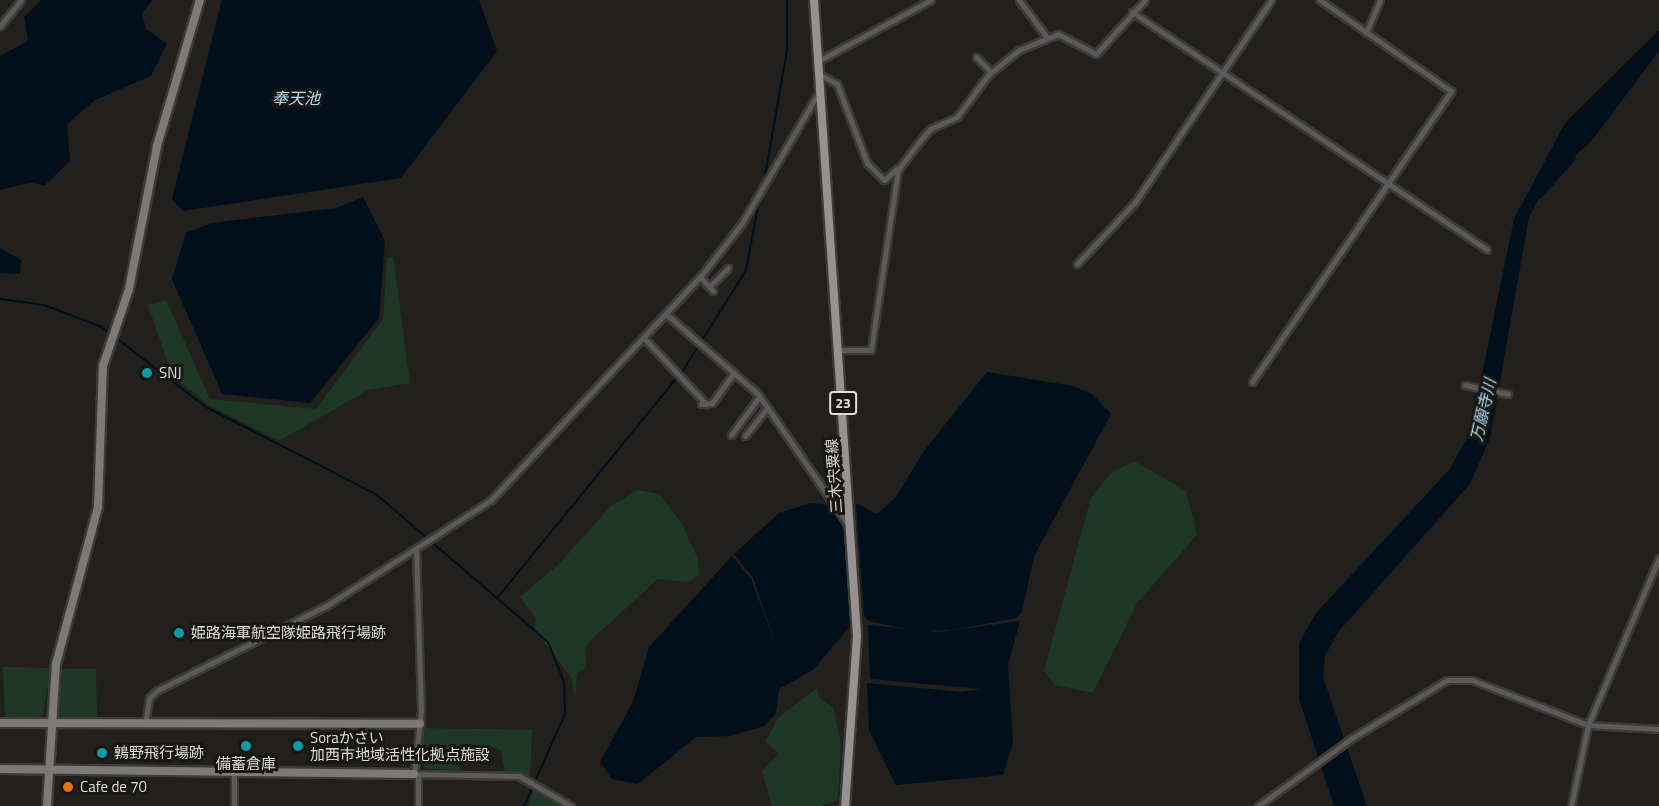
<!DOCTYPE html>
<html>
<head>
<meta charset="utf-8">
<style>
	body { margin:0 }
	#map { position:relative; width:1659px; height:806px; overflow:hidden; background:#21201c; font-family:"Titillium Web","Noto Sans JP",sans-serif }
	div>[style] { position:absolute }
	.green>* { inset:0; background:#1f3726 }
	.water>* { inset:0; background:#000f1a }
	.stream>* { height:2px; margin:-1px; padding:0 1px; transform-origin:1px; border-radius:1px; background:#000f1a }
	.river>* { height:12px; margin:-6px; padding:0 6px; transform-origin:6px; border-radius:6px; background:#000f1a }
	.roads { filter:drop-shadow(2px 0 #3c3b37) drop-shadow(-2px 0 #3c3b37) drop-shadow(0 2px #3c3b37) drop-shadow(0 -2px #3c3b37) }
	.street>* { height:5px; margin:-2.5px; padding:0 2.5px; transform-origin:2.5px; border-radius:2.5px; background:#5b5959 }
	.secondary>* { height:8px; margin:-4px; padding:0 4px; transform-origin:4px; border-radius:4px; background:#7d7979 }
	.primary>* { height:8px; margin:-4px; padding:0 4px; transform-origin:4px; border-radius:4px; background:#979291 }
	.dots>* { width:16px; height:16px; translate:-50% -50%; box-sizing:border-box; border:3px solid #181713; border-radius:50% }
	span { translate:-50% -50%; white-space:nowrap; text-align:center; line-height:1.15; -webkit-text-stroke:6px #181713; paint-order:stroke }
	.shield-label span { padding:2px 4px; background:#181713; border:2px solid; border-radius:4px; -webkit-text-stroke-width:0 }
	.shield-label { font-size:14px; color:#dfdedc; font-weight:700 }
	.poi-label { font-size:15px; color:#dfdedc }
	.left { translate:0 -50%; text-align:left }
	.street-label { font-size:15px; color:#dfdedc }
	.water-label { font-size:16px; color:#b3ddf6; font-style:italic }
</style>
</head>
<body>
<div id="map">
	<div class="green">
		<i style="clip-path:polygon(393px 256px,410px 383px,368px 390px,279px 441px,207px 404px,172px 375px,148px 305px,166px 300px,210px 399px,316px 409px,383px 319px,387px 258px)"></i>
		<i style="clip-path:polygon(1134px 461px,1186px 491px,1197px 535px,1137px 603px,1093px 693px,1055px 685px,1044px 671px,1091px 497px,1111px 473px)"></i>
		<i style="clip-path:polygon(638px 490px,660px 494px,682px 524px,698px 559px,699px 575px,688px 582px,658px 579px,592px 639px,585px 649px,587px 667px,577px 673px,575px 699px,572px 679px,534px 628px,536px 618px,520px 597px,557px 566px,611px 506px)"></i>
		<i style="clip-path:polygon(3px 667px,51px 668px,43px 713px,37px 721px,5px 720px)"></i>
		<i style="clip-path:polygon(59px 669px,96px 669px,97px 717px,62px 717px,54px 711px)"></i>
		<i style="clip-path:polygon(817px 688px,820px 699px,833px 707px,841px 744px,838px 800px,820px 806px,772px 806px,762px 771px,779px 753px,765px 742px,778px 718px)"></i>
		<i style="clip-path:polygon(421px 728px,532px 730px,530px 777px,505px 772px,501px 750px,496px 748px,459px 746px,460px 770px,425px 769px)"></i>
		<i style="clip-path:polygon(534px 788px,547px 796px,562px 806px,528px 806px)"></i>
	</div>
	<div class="water">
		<i style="clip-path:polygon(41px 0,153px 0,142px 13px,146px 29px,167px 44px,151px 76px,95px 100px,67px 124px,70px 161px,44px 186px,33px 182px,0 190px,0 56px,28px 41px,24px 17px)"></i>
		<i style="clip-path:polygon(222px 0,479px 0,497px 51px,401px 178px,183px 211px,172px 199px)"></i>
		<i style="clip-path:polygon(1659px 30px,1659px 51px,1590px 143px,1552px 174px,1529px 217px,1490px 438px,1470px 484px,1340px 630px,1325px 655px,1323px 677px,1367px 806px,1334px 806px,1299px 699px,1299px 643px,1316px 613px,1449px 470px,1470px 433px,1514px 219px,1565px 123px)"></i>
		<i style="clip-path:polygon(363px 197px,385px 241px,379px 318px,310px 403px,222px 394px,172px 279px,186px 233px,211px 223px,336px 208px)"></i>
		<i style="clip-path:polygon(0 248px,21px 260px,20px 274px,0 273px)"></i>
		<i style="clip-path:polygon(987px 372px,1073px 386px,1092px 394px,1111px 414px,1034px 556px,1022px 612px,1016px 618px,953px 630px,916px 631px,869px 621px,864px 616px,856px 503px,877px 514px,895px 498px,924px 451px)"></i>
		<i style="clip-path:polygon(811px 503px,829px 505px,845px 528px,852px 624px,813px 670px,779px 689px,776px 714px,764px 726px,731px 736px,696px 737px,638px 784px,612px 779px,600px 762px,633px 702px,649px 647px,732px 556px,751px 579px,779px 653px,753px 578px,734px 554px,779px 513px)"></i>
		<i style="clip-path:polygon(1020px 621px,1008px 665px,1013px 742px,1003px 775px,896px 785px,869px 730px,867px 683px,962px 692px,981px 689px,870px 679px,868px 625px,939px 632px)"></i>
	</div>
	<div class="stream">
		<i style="left:764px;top:182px;width:134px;rotate:-80.1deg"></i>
		<i style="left:787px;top:50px;width:50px;rotate:-90deg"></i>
		<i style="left:0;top:299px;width:44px;rotate:7.8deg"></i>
		<i style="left:44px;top:305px;width:62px;rotate:20.8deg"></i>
		<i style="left:102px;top:327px;width:131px;rotate:37.6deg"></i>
		<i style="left:206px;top:407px;width:192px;rotate:27.2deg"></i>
		<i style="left:377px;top:495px;width:225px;rotate:40.7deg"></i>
		<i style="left:548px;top:642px;width:43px;rotate:68.2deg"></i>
		<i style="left:564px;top:682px;width:32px;rotate:88deg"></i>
		<i style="left:565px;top:714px;width:101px;rotate:114deg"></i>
		<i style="left:498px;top:597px;width:294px;rotate:-50.8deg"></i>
		<i style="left:684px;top:369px;width:117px;rotate:-57.9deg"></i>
		<i style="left:746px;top:270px;width:75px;rotate:-79.3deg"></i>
	</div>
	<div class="river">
		<i style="left:1538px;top:193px;width:48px;rotate:-48.4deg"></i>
	</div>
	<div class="roads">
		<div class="street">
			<i style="left:1019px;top:0;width:45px;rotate:53.1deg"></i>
			<i style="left:1132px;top:12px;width:427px;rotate:33.8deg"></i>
			<i style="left:0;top:26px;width:33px;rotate:-51deg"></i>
			<i style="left:1366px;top:33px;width:36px;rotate:-67deg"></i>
			<i style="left:976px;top:57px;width:21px;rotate:45deg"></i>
			<i style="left:820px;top:60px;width:126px;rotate:-28.4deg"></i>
			<i style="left:821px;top:75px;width:18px;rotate:29deg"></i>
			<i style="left:837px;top:84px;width:85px;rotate:69.2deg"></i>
			<i style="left:867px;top:163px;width:24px;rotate:45deg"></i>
			<i style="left:884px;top:180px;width:18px;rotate:-41deg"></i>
			<i style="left:1077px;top:264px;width:85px;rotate:-46.9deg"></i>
			<i style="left:1135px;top:202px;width:244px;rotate:-56deg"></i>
			<i style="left:700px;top:277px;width:19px;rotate:47deg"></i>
			<i style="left:709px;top:287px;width:27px;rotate:-45deg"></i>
			<i style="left:666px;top:314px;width:122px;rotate:41deg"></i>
			<i style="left:758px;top:394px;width:159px;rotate:55.5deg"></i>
			<i style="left:644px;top:338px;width:91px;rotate:46.8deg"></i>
			<i style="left:840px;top:350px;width:31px"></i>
			<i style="left:871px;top:350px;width:182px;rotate:-81.5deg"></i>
			<i style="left:898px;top:170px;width:34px;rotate:-53deg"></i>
			<i style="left:918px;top:143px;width:18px;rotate:-49deg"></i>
			<i style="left:930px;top:129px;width:30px;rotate:-24deg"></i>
			<i style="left:957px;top:117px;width:52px;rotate:-53.6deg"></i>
			<i style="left:988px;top:75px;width:40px;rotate:-39deg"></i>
			<i style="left:1019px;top:50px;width:42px;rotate:-22.3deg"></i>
			<i style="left:1058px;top:34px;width:43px;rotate:27.8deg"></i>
			<i style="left:1096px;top:54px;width:73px;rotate:-47.8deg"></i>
			<i style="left:1252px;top:382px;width:353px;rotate:-55.6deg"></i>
			<i style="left:1451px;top:91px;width:160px;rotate:-145.2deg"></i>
			<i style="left:1465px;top:385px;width:44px;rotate:11.8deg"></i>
			<i style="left:701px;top:404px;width:11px;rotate:-5deg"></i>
			<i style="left:712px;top:403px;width:37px;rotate:-54deg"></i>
			<i style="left:731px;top:435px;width:47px;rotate:-53.6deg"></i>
			<i style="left:745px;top:436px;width:36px;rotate:-52deg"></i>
			<i style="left:416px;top:550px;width:161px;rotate:88.2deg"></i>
			<i style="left:421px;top:711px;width:63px;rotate:96.3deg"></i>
			<i style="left:414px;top:774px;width:105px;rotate:1.1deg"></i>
			<i style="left:519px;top:776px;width:60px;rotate:30deg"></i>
			<i style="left:145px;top:724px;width:26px;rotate:-81deg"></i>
			<i style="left:149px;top:698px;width:12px;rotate:-42deg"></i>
			<i style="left:158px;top:690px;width:188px;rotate:-26.6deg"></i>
			<i style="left:326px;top:606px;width:196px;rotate:-32.7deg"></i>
			<i style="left:491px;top:500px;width:306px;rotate:-46.9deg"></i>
			<i style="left:700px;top:277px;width:68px;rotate:-52.1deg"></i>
			<i style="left:742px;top:223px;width:154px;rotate:-59.6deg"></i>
			<i style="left:418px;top:774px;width:32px;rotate:90deg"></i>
			<i style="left:234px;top:806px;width:34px;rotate:-90deg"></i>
			<i style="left:1258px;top:806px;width:116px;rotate:-35.9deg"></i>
			<i style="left:1352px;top:738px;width:111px;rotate:-31.4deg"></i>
			<i style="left:1447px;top:680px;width:25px"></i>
			<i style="left:1472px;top:680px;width:124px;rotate:21.2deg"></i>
			<i style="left:1588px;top:725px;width:71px;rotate:3.2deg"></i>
			<i style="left:1571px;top:806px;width:83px;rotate:-78.1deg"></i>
			<i style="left:1588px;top:725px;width:181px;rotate:-67deg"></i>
		</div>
		<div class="secondary">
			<i style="left:0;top:723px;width:420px;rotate:0.1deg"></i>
			<i style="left:0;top:769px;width:414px;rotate:0.7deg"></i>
			<i style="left:47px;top:806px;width:142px;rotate:-86.4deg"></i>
			<i style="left:56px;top:664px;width:163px;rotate:-75deg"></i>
			<i style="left:98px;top:507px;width:141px;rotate:-88deg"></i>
			<i style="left:103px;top:366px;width:81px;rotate:-71.3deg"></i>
			<i style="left:129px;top:289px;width:146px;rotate:-78.9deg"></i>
			<i style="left:157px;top:146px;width:152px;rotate:-73.6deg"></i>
		</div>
		<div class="primary">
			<i style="left:814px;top:0;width:637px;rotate:86.13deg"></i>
			<i style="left:857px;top:636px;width:170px;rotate:94deg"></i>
		</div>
	</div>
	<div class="dots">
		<i style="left:147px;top:373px;background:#0f9aa8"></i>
		<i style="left:179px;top:633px;background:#0f9aa8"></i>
		<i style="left:246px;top:746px;background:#0f9aa8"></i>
		<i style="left:298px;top:746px;background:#0f9aa8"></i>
		<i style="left:102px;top:753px;background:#0f9aa8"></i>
		<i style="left:68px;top:787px;background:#e8710a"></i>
	</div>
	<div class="shield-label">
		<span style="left:843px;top:403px">23</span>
	</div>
	<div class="poi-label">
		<span class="left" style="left:159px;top:373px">SNJ</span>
		<span class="left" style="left:191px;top:633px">姫路海軍航空隊姫路飛行場跡</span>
		<span class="left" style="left:310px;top:746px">Soraかさい<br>加西市地域活性化拠点施設</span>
		<span class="left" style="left:114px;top:753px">鶉野飛行場跡</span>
		<span style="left:246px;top:764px">備蓄倉庫</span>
		<span class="left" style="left:80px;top:787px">Cafe de 70</span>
	</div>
	<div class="street-label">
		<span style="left:834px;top:476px;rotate:-94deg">三木宍粟線</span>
	</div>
	<div class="water-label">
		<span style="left:296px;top:98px">奉天池</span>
		<span style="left:1483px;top:410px;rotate:-77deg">万願寺川</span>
	</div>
</div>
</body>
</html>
